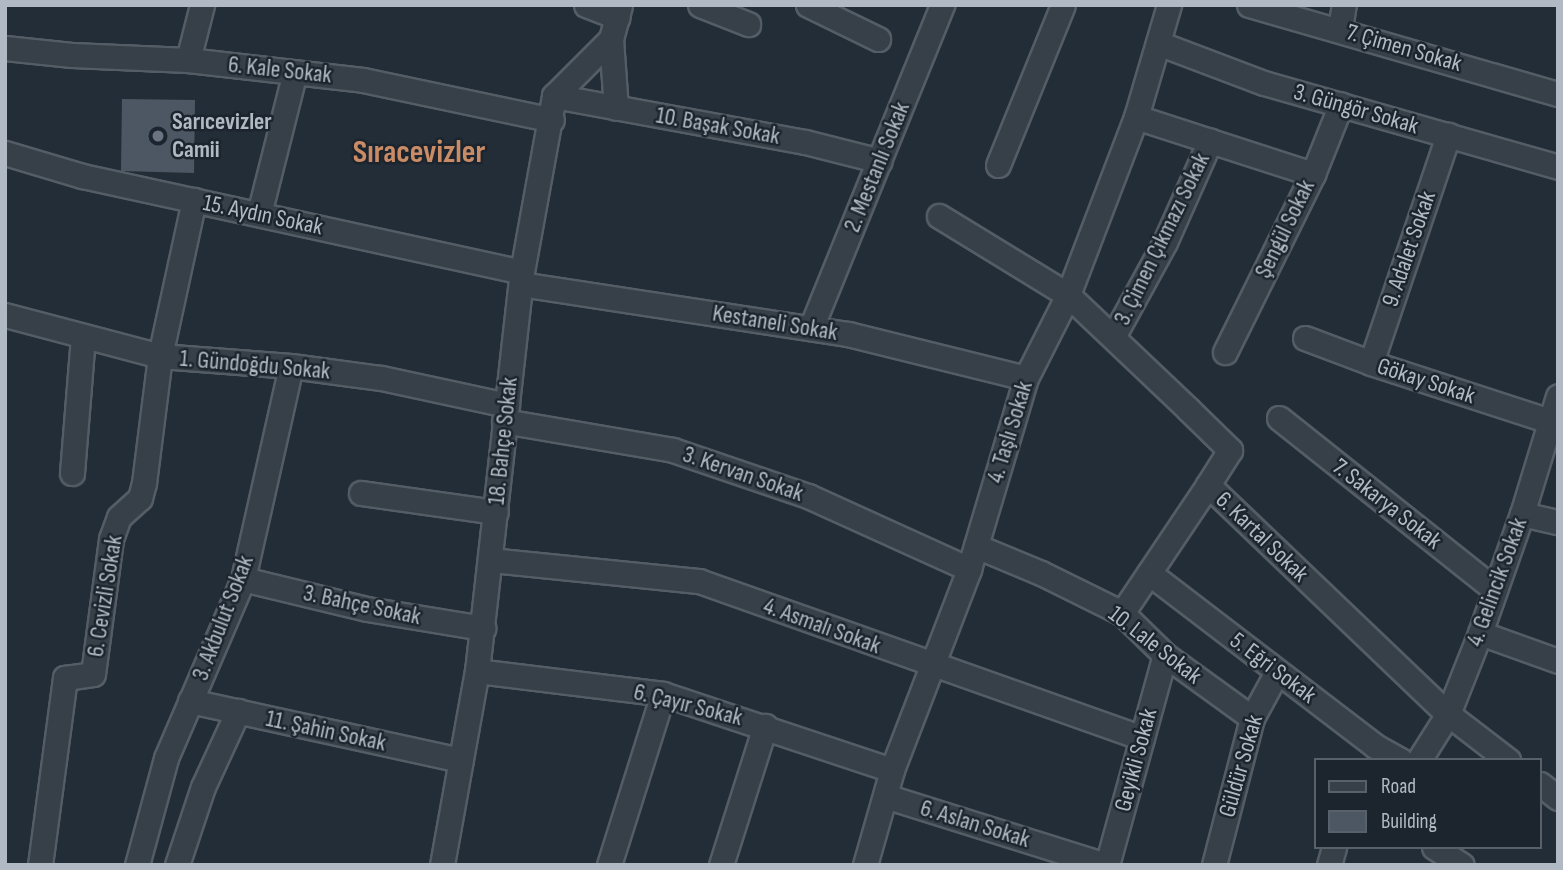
<!DOCTYPE html>
<html>
<head>
<meta charset="utf-8">
<style>
	body { margin:0 }
	#map { position:relative; width:1563px; height:870px; overflow:hidden; background:#232d37; font-family:"Sofia Sans Condensed",sans-serif }
	div>[style] { position:absolute }
	.building>* { inset:0; background:#4c5763 }
	.roads { filter:drop-shadow(2px 0 #545d66) drop-shadow(-2px 0 #545d66) drop-shadow(0 2px #545d66) drop-shadow(0 -2px #545d66) }
	.minor>* { height:23px; margin:-11.5px; padding:0 11.5px; transform-origin:11.5px; border-radius:11.5px; background:#373f48 }
	.dots>* { width:19px; height:19px; translate:-50% -50%; box-sizing:border-box; border:4px solid #1c242d; border-radius:50% }
	span { translate:-50% -50%; white-space:nowrap; text-align:center; line-height:1.15; -webkit-text-stroke:5px #1c242d; paint-order:stroke }
	.street-label { font-size:24px; color:#b1bac4 }
	.poi-label { font-size:24px; color:#b1bac4; font-weight:700 }
	.left { translate:0 -50%; text-align:left }
	.district-label { font-size:32px; color:#ca8c67; font-weight:700 }
	.frame { position:absolute; inset:0; border:7px solid #b1bac4; pointer-events:none }
	.legend { position:absolute; left:1314px; top:758px; width:228px; height:91px; box-sizing:border-box; background:#1c242d; border:2px solid #586069; margin:0; padding:9px 12px; list-style:none; font-size:21px; color:#b1bac4 }
	.legend li { display:flex; align-items:center; gap:14px; height:35px }
	.legend b { width:35px; border:2px solid #586069 }
</style>
</head>
<body>
<div id="map">
	<div class="building">
		<i style="clip-path:polygon(122px 99px,195px 100px,194px 173px,121px 171px)"></i>
	</div>
	<div class="roads">
		<div class="minor">
			<i style="left:586px;top:5px;width:34px;rotate:21deg"></i>
			<i style="left:700px;top:5px;width:52px;rotate:21.6deg"></i>
			<i style="left:808px;top:5px;width:78px;rotate:25.9deg"></i>
			<i style="left:1249px;top:5px;width:322px;rotate:16.1deg"></i>
			<i style="left:1340px;top:29px;width:24px;rotate:-81deg"></i>
			<i style="left:611px;top:39px;width:69px;rotate:85.9deg"></i>
			<i style="left:1158px;top:43px;width:113px;rotate:20.7deg"></i>
			<i style="left:1264px;top:83px;width:306px;rotate:15.9deg"></i>
			<i style="left:5px;top:48px;width:67px;rotate:6deg"></i>
			<i style="left:72px;top:55px;width:116px;rotate:2.5deg"></i>
			<i style="left:188px;top:60px;width:176px;rotate:6.5deg"></i>
			<i style="left:363px;top:80px;width:193px;rotate:11.9deg"></i>
			<i style="left:188px;top:60px;width:57px;rotate:-75.7deg"></i>
			<i style="left:554px;top:96px;width:255px;rotate:10.4deg"></i>
			<i style="left:805px;top:142px;width:77px;rotate:14.2deg"></i>
			<i style="left:1136px;top:117px;width:186px;rotate:17.9deg"></i>
			<i style="left:5px;top:153px;width:80px;rotate:16.6deg"></i>
			<i style="left:82px;top:176px;width:450px;rotate:12.3deg"></i>
			<i style="left:998px;top:165px;width:173px;rotate:-67.9deg"></i>
			<i style="left:259px;top:214px;width:146px;rotate:-75.8deg"></i>
			<i style="left:939px;top:216px;width:151px;rotate:31.5deg"></i>
			<i style="left:1068px;top:295px;width:166px;rotate:43.5deg"></i>
			<i style="left:1188px;top:409px;width:59px;rotate:44.3deg"></i>
			<i style="left:1230px;top:450px;width:41px;rotate:122.2deg"></i>
			<i style="left:1208px;top:485px;width:332px;rotate:43.7deg"></i>
			<i style="left:1448px;top:714px;width:76px;rotate:37.5deg"></i>
			<i style="left:521px;top:284px;width:331px;rotate:8.7deg"></i>
			<i style="left:848px;top:334px;width:183px;rotate:13.9deg"></i>
			<i style="left:5px;top:315px;width:160px;rotate:14.8deg"></i>
			<i style="left:160px;top:356px;width:131px;rotate:4.4deg"></i>
			<i style="left:291px;top:366px;width:91px;rotate:7.6deg"></i>
			<i style="left:381px;top:378px;width:129px;rotate:12.1deg"></i>
			<i style="left:811px;top:328px;width:349px;rotate:-67.9deg"></i>
			<i style="left:1113px;top:337px;width:108px;rotate:-61.3deg"></i>
			<i style="left:1165px;top:242px;width:111px;rotate:-66deg"></i>
			<i style="left:1305px;top:338px;width:71px;rotate:20.7deg"></i>
			<i style="left:1371px;top:363px;width:187px;rotate:18deg"></i>
			<i style="left:1225px;top:352px;width:199px;rotate:-63.7deg"></i>
			<i style="left:1313px;top:174px;width:75px;rotate:-68.2deg"></i>
			<i style="left:1371px;top:363px;width:241px;rotate:-71.3deg"></i>
			<i style="left:1279px;top:418px;width:276px;rotate:38.5deg"></i>
			<i style="left:504px;top:421px;width:171px;rotate:9.7deg"></i>
			<i style="left:673px;top:450px;width:143px;rotate:18.8deg"></i>
			<i style="left:808px;top:496px;width:177px;rotate:24.4deg"></i>
			<i style="left:72px;top:473px;width:137px;rotate:-85.4deg"></i>
			<i style="left:361px;top:493px;width:136px;rotate:8deg"></i>
			<i style="left:1522px;top:514px;width:37px;rotate:13deg"></i>
			<i style="left:976px;top:546px;width:70px;rotate:22.6deg"></i>
			<i style="left:1041px;top:573px;width:90px;rotate:26.3deg"></i>
			<i style="left:1122px;top:613px;width:60px;rotate:44.3deg"></i>
			<i style="left:1165px;top:655px;width:107px;rotate:35.9deg"></i>
			<i style="left:491px;top:560px;width:209px;rotate:5.8deg"></i>
			<i style="left:699px;top:581px;width:470px;rotate:19.5deg"></i>
			<i style="left:1149px;top:573px;width:285px;rotate:37.4deg"></i>
			<i style="left:1375px;top:746px;width:29px;rotate:29deg"></i>
			<i style="left:243px;top:579px;width:128px;rotate:13.6deg"></i>
			<i style="left:367px;top:609px;width:118px;rotate:9.3deg"></i>
			<i style="left:1122px;top:613px;width:154px;rotate:-56.1deg"></i>
			<i style="left:1480px;top:633px;width:83px;rotate:19.7deg"></i>
			<i style="left:477px;top:671px;width:187px;rotate:7deg"></i>
			<i style="left:663px;top:694px;width:241px;rotate:18.4deg"></i>
			<i style="left:190px;top:701px;width:277px;rotate:12.3deg"></i>
			<i style="left:1419px;top:760px;width:54px;rotate:-57.8deg"></i>
			<i style="left:1448px;top:714px;width:87px;rotate:-68.4deg"></i>
			<i style="left:1480px;top:633px;width:126px;rotate:-70.6deg"></i>
			<i style="left:1522px;top:514px;width:123px;rotate:-73deg"></i>
			<i style="left:1540px;top:784px;width:23px;rotate:38deg"></i>
			<i style="left:885px;top:796px;width:231px;rotate:17.4deg"></i>
			<i style="left:1434px;top:847px;width:33px;rotate:33deg"></i>
			<i style="left:40px;top:865px;width:189px;rotate:-82.4deg"></i>
			<i style="left:65px;top:678px;width:28px;rotate:-8deg"></i>
			<i style="left:93px;top:674px;width:136px;rotate:-82.4deg"></i>
			<i style="left:111px;top:539px;width:23px;rotate:-70deg"></i>
			<i style="left:119px;top:517px;width:28px;rotate:-42deg"></i>
			<i style="left:140px;top:498px;width:16px;rotate:-75deg"></i>
			<i style="left:144px;top:483px;width:128px;rotate:-82.8deg"></i>
			<i style="left:160px;top:356px;width:160px;rotate:-77.7deg"></i>
			<i style="left:137px;top:865px;width:111px;rotate:-74.8deg"></i>
			<i style="left:166px;top:758px;width:195px;rotate:-66.7deg"></i>
			<i style="left:243px;top:579px;width:218px;rotate:-77.3deg"></i>
			<i style="left:177px;top:865px;width:82px;rotate:-71.6deg"></i>
			<i style="left:203px;top:787px;width:84px;rotate:-65.3deg"></i>
			<i style="left:442px;top:865px;width:197px;rotate:-79.8deg"></i>
			<i style="left:477px;top:671px;width:402px;rotate:-83.6deg"></i>
			<i style="left:522px;top:272px;width:179px;rotate:-79.7deg"></i>
			<i style="left:554px;top:96px;width:81px;rotate:-45deg"></i>
			<i style="left:611px;top:39px;width:35px;rotate:-75deg"></i>
			<i style="left:609px;top:865px;width:179px;rotate:-72.5deg"></i>
			<i style="left:721px;top:865px;width:146px;rotate:-72.4deg"></i>
			<i style="left:865px;top:865px;width:99px;rotate:-74.1deg"></i>
			<i style="left:892px;top:770px;width:215px;rotate:-69deg"></i>
			<i style="left:969px;top:569px;width:199px;rotate:-73.4deg"></i>
			<i style="left:1026px;top:378px;width:93px;rotate:-63.2deg"></i>
			<i style="left:1068px;top:295px;width:191px;rotate:-69.1deg"></i>
			<i style="left:1136px;top:117px;width:117px;rotate:-73.6deg"></i>
			<i style="left:1107px;top:865px;width:218px;rotate:-74.6deg"></i>
			<i style="left:1214px;top:865px;width:152px;rotate:-75.5deg"></i>
			<i style="left:1252px;top:718px;width:52px;rotate:-61.5deg"></i>
			<i style="left:1329px;top:865px;width:19px;rotate:-74deg"></i>
		</div>
	</div>
	<div class="dots">
		<i style="left:158px;top:136px;background:#6b7280"></i>
	</div>
	<div class="street-label">
		<span style="left:1404px;top:48px;rotate:16deg">7. Çimen Sokak</span>
		<span style="left:280px;top:70px;rotate:6deg">6. Kale Sokak</span>
		<span style="left:1356px;top:109px;rotate:16deg">3. Güngör Sokak</span>
		<span style="left:718px;top:126px;rotate:10deg">10. Başak Sokak</span>
		<span style="left:877px;top:167px;rotate:-68deg">2. Mestanlı Sokak</span>
		<span style="left:263px;top:215px;rotate:12deg">15. Aydın Sokak</span>
		<span style="left:1285px;top:229px;rotate:-64deg">Şengül Sokak</span>
		<span style="left:1162px;top:239px;rotate:-64deg">3. Çimen Çıkmazı Sokak</span>
		<span style="left:1409px;top:249px;rotate:-71deg">9. Adalet Sokak</span>
		<span style="left:775px;top:323px;rotate:9deg">Kestaneli Sokak</span>
		<span style="left:255px;top:365px;rotate:5deg">1. Gündoğdu Sokak</span>
		<span style="left:1426px;top:381px;rotate:18deg">Gökay Sokak</span>
		<span style="left:1010px;top:432px;rotate:-73deg">4. Taşlı Sokak</span>
		<span style="left:503px;top:441px;rotate:-84deg">18. Bahçe Sokak</span>
		<span style="left:743px;top:474px;rotate:19deg">3. Kervan Sokak</span>
		<span style="left:1387px;top:504px;rotate:38deg">7. Sakarya Sokak</span>
		<span style="left:1262px;top:537px;rotate:44deg">6. Kartal Sokak</span>
		<span style="left:1497px;top:582px;rotate:-70deg">4. Gelincik Sokak</span>
		<span style="left:105px;top:596px;rotate:-81deg">6. Cevizli Sokak</span>
		<span style="left:362px;top:605px;rotate:12deg">3. Bahçe Sokak</span>
		<span style="left:223px;top:618px;rotate:-69deg">3. Akbulut Sokak</span>
		<span style="left:822px;top:626px;rotate:20deg">4. Asmalı Sokak</span>
		<span style="left:1155px;top:645px;rotate:38deg">10. Lale Sokak</span>
		<span style="left:1273px;top:668px;rotate:37deg">5. Eğri Sokak</span>
		<span style="left:688px;top:705px;rotate:14deg">6. Çayır Sokak</span>
		<span style="left:326px;top:731px;rotate:12deg">11. Şahin Sokak</span>
		<span style="left:1136px;top:760px;rotate:-75deg">Geyikli Sokak</span>
		<span style="left:1241px;top:766px;rotate:-74deg">Güldür Sokak</span>
		<span style="left:975px;top:824px;rotate:17deg">6. Aslan Sokak</span>
	</div>
	<div class="poi-label">
		<span class="left" style="left:172px;top:136px">Sarıcevizler<br>Camii</span>
	</div>
	<div class="district-label">
		<span style="left:419px;top:153px">Sıracevizler</span>
	</div>
	<div class="frame"></div>
	<ul class="legend">
	<li><b style="height:9px;background:#373f48"></b>Road</li>
	<li><b style="height:19px;background:#4c5763"></b>Building</li>
	</ul>
</div>
</body>
</html>
